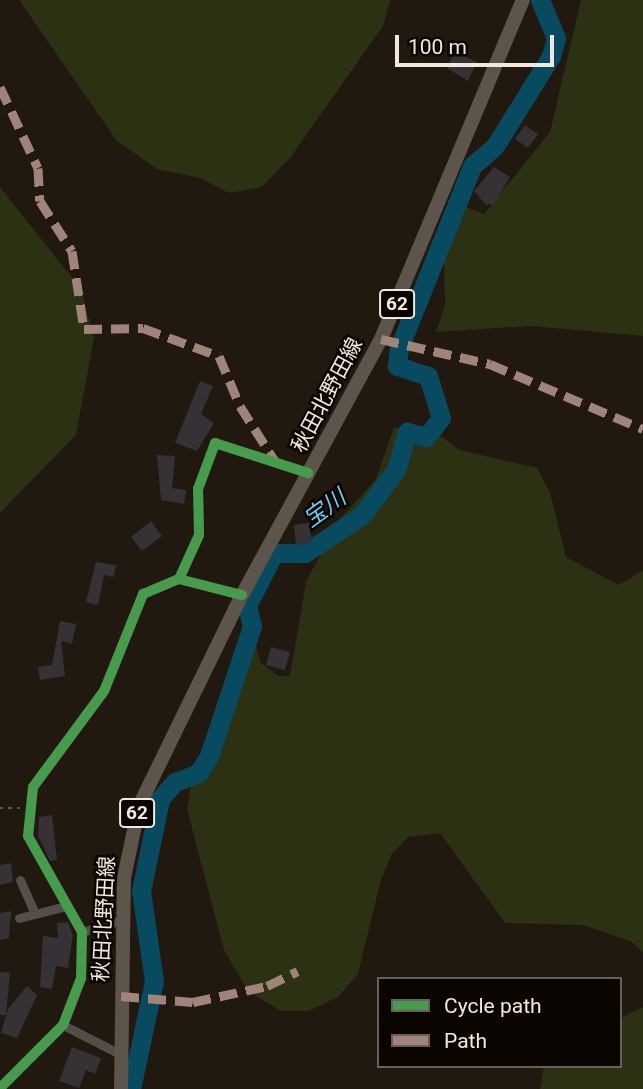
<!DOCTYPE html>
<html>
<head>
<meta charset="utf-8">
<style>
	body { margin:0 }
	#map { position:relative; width:643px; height:1089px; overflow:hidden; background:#211810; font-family:Roboto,"Noto Sans JP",sans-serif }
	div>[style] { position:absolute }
	.green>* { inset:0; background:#2b3112 }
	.river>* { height:19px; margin:-9.5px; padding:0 9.5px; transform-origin:9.5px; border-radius:9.5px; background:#084b60 }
	.building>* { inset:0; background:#353135 }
	.path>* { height:2px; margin-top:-1px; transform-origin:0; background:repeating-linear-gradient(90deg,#5d5751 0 3.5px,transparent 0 8.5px) }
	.minor>* { height:9px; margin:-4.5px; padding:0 4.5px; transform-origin:4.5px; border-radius:4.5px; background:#554e48 }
	.primary>* { height:14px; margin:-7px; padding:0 7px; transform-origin:7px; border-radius:7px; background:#5d544b }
	.quiet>* { height:9px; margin-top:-4.5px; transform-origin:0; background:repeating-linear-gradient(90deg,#a18479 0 18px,transparent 0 27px) }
	.cycleway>* { height:10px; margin:-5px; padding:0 5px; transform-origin:5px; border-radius:5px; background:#469c4c }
	span { translate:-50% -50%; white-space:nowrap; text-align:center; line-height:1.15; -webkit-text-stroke:5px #0b0502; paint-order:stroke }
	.shield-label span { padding:2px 5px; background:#0b0502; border:2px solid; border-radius:5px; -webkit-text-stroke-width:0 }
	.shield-label { font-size:19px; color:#f3e7de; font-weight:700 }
	.street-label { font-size:21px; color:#f3e7de }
	.water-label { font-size:23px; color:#6ecef4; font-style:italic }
	.legend { position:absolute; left:377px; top:977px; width:245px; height:91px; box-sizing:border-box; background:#0b0502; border:2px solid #685f5a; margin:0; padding:9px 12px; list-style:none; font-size:21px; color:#f3e7de }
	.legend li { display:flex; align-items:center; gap:14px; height:35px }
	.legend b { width:35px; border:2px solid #685f5a }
	.scale { position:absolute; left:395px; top:35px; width:159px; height:32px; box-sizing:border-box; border:4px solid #f3e7de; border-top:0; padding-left:9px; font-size:21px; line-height:24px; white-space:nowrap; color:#f3e7de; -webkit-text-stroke:5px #0b0502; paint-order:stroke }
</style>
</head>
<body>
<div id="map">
	<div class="green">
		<i style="clip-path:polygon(19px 0,390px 0,383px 26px,290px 158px,262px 187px,229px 193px,200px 178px,157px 169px,117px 141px)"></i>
		<i style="clip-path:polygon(581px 0,643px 0,643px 336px,531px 326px,436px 332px,445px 305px,444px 251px,465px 207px,484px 214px,550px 132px)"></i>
		<i style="clip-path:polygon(0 187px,81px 289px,94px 338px,76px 435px,0 513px)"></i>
		<i style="clip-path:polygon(394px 427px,438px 434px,460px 450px,537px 468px,550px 493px,566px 557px,619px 585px,643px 570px,643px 953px,632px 942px,583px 925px,505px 923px,440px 833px,408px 837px,392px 854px,381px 880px,358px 974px,338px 997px,308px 1011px,281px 1011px,248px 991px,224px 950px,187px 809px,194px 770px,243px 641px,254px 640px,261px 663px,278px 676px,290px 676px,306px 582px,339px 520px,376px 479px)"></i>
		<i style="clip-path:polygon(643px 1007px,643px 1089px,540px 1089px,544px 1066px,620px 1066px,620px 1018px)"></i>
	</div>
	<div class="river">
		<i style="left:131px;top:1089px;width:110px;rotate:-78deg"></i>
		<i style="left:154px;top:981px;width:91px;rotate:-98.2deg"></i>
		<i style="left:141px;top:891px;width:94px;rotate:-78.3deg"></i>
		<i style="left:160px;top:799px;width:23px;rotate:-49deg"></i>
		<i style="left:175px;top:782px;width:25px;rotate:-21deg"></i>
		<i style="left:198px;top:773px;width:20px;rotate:-57deg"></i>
		<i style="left:209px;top:756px;width:137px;rotate:-71.7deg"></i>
		<i style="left:252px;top:626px;width:21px;rotate:-104deg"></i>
		<i style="left:247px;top:606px;width:59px;rotate:-63deg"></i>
		<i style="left:274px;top:553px;width:31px"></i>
		<i style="left:305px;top:553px;width:69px;rotate:-33.7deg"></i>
		<i style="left:362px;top:515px;width:56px;rotate:-52.9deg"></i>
		<i style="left:396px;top:470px;width:40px;rotate:-74deg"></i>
		<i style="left:407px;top:432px;width:20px;rotate:15deg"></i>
		<i style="left:426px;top:437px;width:24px;rotate:-52deg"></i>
		<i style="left:441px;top:418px;width:44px;rotate:-107.2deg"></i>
		<i style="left:428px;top:376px;width:33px;rotate:-162deg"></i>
		<i style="left:397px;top:366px;width:18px;rotate:-84deg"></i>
		<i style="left:399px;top:348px;width:196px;rotate:-68.1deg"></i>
		<i style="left:472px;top:166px;width:30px;rotate:-41deg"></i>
		<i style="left:495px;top:146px;width:106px;rotate:-58.1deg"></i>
		<i style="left:551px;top:56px;width:19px;rotate:-74deg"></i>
		<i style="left:556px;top:38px;width:41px;rotate:-112.8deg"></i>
	</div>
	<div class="building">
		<i style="clip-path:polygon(455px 52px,477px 62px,468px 81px,447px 68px)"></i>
		<i style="clip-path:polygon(525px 125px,538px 134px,528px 148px,515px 139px)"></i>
		<i style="clip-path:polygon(494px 167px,510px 177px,494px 204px,486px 205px,474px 191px)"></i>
		<i style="clip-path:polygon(200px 381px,213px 386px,201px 414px,214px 423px,197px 451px,175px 443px)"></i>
		<i style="clip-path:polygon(157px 455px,175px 456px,172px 488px,186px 490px,184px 504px,161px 500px)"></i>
		<i style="clip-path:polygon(151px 521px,162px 536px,142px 551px,131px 537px)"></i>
		<i style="clip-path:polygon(309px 523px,312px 542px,296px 545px,294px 525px)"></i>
		<i style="clip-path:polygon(96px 562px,116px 565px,114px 577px,104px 575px,98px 605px,86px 602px)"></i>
		<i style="clip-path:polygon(60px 621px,76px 624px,72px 644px,61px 641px,65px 676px,40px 680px,38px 667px,52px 665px)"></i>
		<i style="clip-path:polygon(271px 647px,290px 652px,285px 670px,266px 665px)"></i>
		<i style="clip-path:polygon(52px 815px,57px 860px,50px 861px,38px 836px,39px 817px)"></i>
		<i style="clip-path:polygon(11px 863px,13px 882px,0 885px,0 865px)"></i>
		<i style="clip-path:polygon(11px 911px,9px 938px,0 940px,0 913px)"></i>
		<i style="clip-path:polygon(68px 922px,73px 935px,68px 968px,56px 966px,52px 989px,40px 987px,43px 936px,58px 938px,57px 923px)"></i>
		<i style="clip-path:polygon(0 972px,10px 973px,6px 1015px,0 1015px)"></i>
		<i style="clip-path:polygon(27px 986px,37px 995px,17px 1038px,1px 1033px,8px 1009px)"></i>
		<i style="clip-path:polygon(72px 1047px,101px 1058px,95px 1074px,86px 1070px,79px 1088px,59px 1081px)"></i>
	</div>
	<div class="path">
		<i style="left:0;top:808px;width:20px"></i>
	</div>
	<div class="minor">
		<i style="left:179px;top:579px;width:48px;rotate:-65.6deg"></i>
		<i style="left:199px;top:535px;width:46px;rotate:-91.2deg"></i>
		<i style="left:198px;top:489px;width:49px;rotate:-69.7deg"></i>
		<i style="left:215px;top:443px;width:98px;rotate:17.9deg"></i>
		<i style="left:20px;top:880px;width:37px;rotate:66deg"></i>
		<i style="left:19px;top:918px;width:49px;rotate:-14.3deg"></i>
		<i style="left:82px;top:932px;width:41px;rotate:-17.1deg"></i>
		<i style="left:63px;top:1025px;width:64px;rotate:27deg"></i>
		<i style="left:0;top:1088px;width:89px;rotate:-45deg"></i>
		<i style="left:63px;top:1025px;width:50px;rotate:-69deg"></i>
		<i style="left:81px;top:978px;width:46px;rotate:-88.8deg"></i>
		<i style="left:82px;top:932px;width:110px;rotate:-119.4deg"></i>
		<i style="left:28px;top:836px;width:49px;rotate:-84.2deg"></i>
		<i style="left:33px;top:787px;width:119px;rotate:-53.5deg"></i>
		<i style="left:104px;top:691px;width:105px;rotate:-68.1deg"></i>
		<i style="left:143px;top:594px;width:39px;rotate:-23deg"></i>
		<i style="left:179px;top:579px;width:65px;rotate:14.3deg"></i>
	</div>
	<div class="primary">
		<i style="left:121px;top:1089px;width:211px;rotate:-89.2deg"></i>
		<i style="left:124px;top:878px;width:74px;rotate:-78.2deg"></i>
		<i style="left:139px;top:806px;width:235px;rotate:-64deg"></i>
		<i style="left:242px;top:595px;width:291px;rotate:-61.5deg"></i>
		<i style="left:381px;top:339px;width:368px;rotate:-67.3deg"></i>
	</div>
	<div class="quiet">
		<i style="left:0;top:87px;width:89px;rotate:64.9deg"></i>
		<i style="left:38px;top:168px;width:33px;rotate:87deg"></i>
		<i style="left:40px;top:201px;width:59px;rotate:57.4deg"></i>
		<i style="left:72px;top:251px;width:79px;rotate:81.3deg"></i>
		<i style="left:84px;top:329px;width:59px;rotate:-1deg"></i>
		<i style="left:143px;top:328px;width:81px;rotate:20.2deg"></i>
		<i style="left:219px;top:356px;width:54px;rotate:67.2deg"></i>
		<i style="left:240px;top:406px;width:65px;rotate:57.5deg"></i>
		<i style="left:381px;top:339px;width:112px;rotate:12.9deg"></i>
		<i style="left:490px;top:364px;width:166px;rotate:23deg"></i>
		<i style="left:121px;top:996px;width:72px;rotate:4.8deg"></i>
		<i style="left:193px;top:1002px;width:76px;rotate:-12.2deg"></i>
		<i style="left:267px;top:986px;width:34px;rotate:-26deg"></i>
	</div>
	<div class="cycleway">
		<i style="left:179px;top:579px;width:48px;rotate:-65.6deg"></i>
		<i style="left:199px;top:535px;width:46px;rotate:-91.2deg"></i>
		<i style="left:198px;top:489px;width:49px;rotate:-69.7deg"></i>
		<i style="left:215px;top:443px;width:98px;rotate:17.9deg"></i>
		<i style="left:0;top:1088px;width:89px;rotate:-45deg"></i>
		<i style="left:63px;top:1025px;width:50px;rotate:-69deg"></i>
		<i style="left:81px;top:978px;width:46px;rotate:-88.8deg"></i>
		<i style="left:82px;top:932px;width:110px;rotate:-119.4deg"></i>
		<i style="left:28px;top:836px;width:49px;rotate:-84.2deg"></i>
		<i style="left:33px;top:787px;width:119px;rotate:-53.5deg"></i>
		<i style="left:104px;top:691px;width:105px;rotate:-68.1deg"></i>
		<i style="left:143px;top:594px;width:39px;rotate:-23deg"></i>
		<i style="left:179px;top:579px;width:65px;rotate:14.3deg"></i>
	</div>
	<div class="shield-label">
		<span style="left:397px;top:304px">62</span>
		<span style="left:137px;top:813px">62</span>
	</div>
	<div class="street-label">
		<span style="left:327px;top:395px;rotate:-62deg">秋田北野田線</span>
		<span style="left:104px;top:919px;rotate:-87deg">秋田北野田線</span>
	</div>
	<div class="water-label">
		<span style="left:325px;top:509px;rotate:-36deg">宝川</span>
	</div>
	<ul class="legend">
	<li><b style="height:9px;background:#469c4c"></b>Cycle path</li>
	<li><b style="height:9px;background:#a18479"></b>Path</li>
	</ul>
	<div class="scale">100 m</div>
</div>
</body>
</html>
